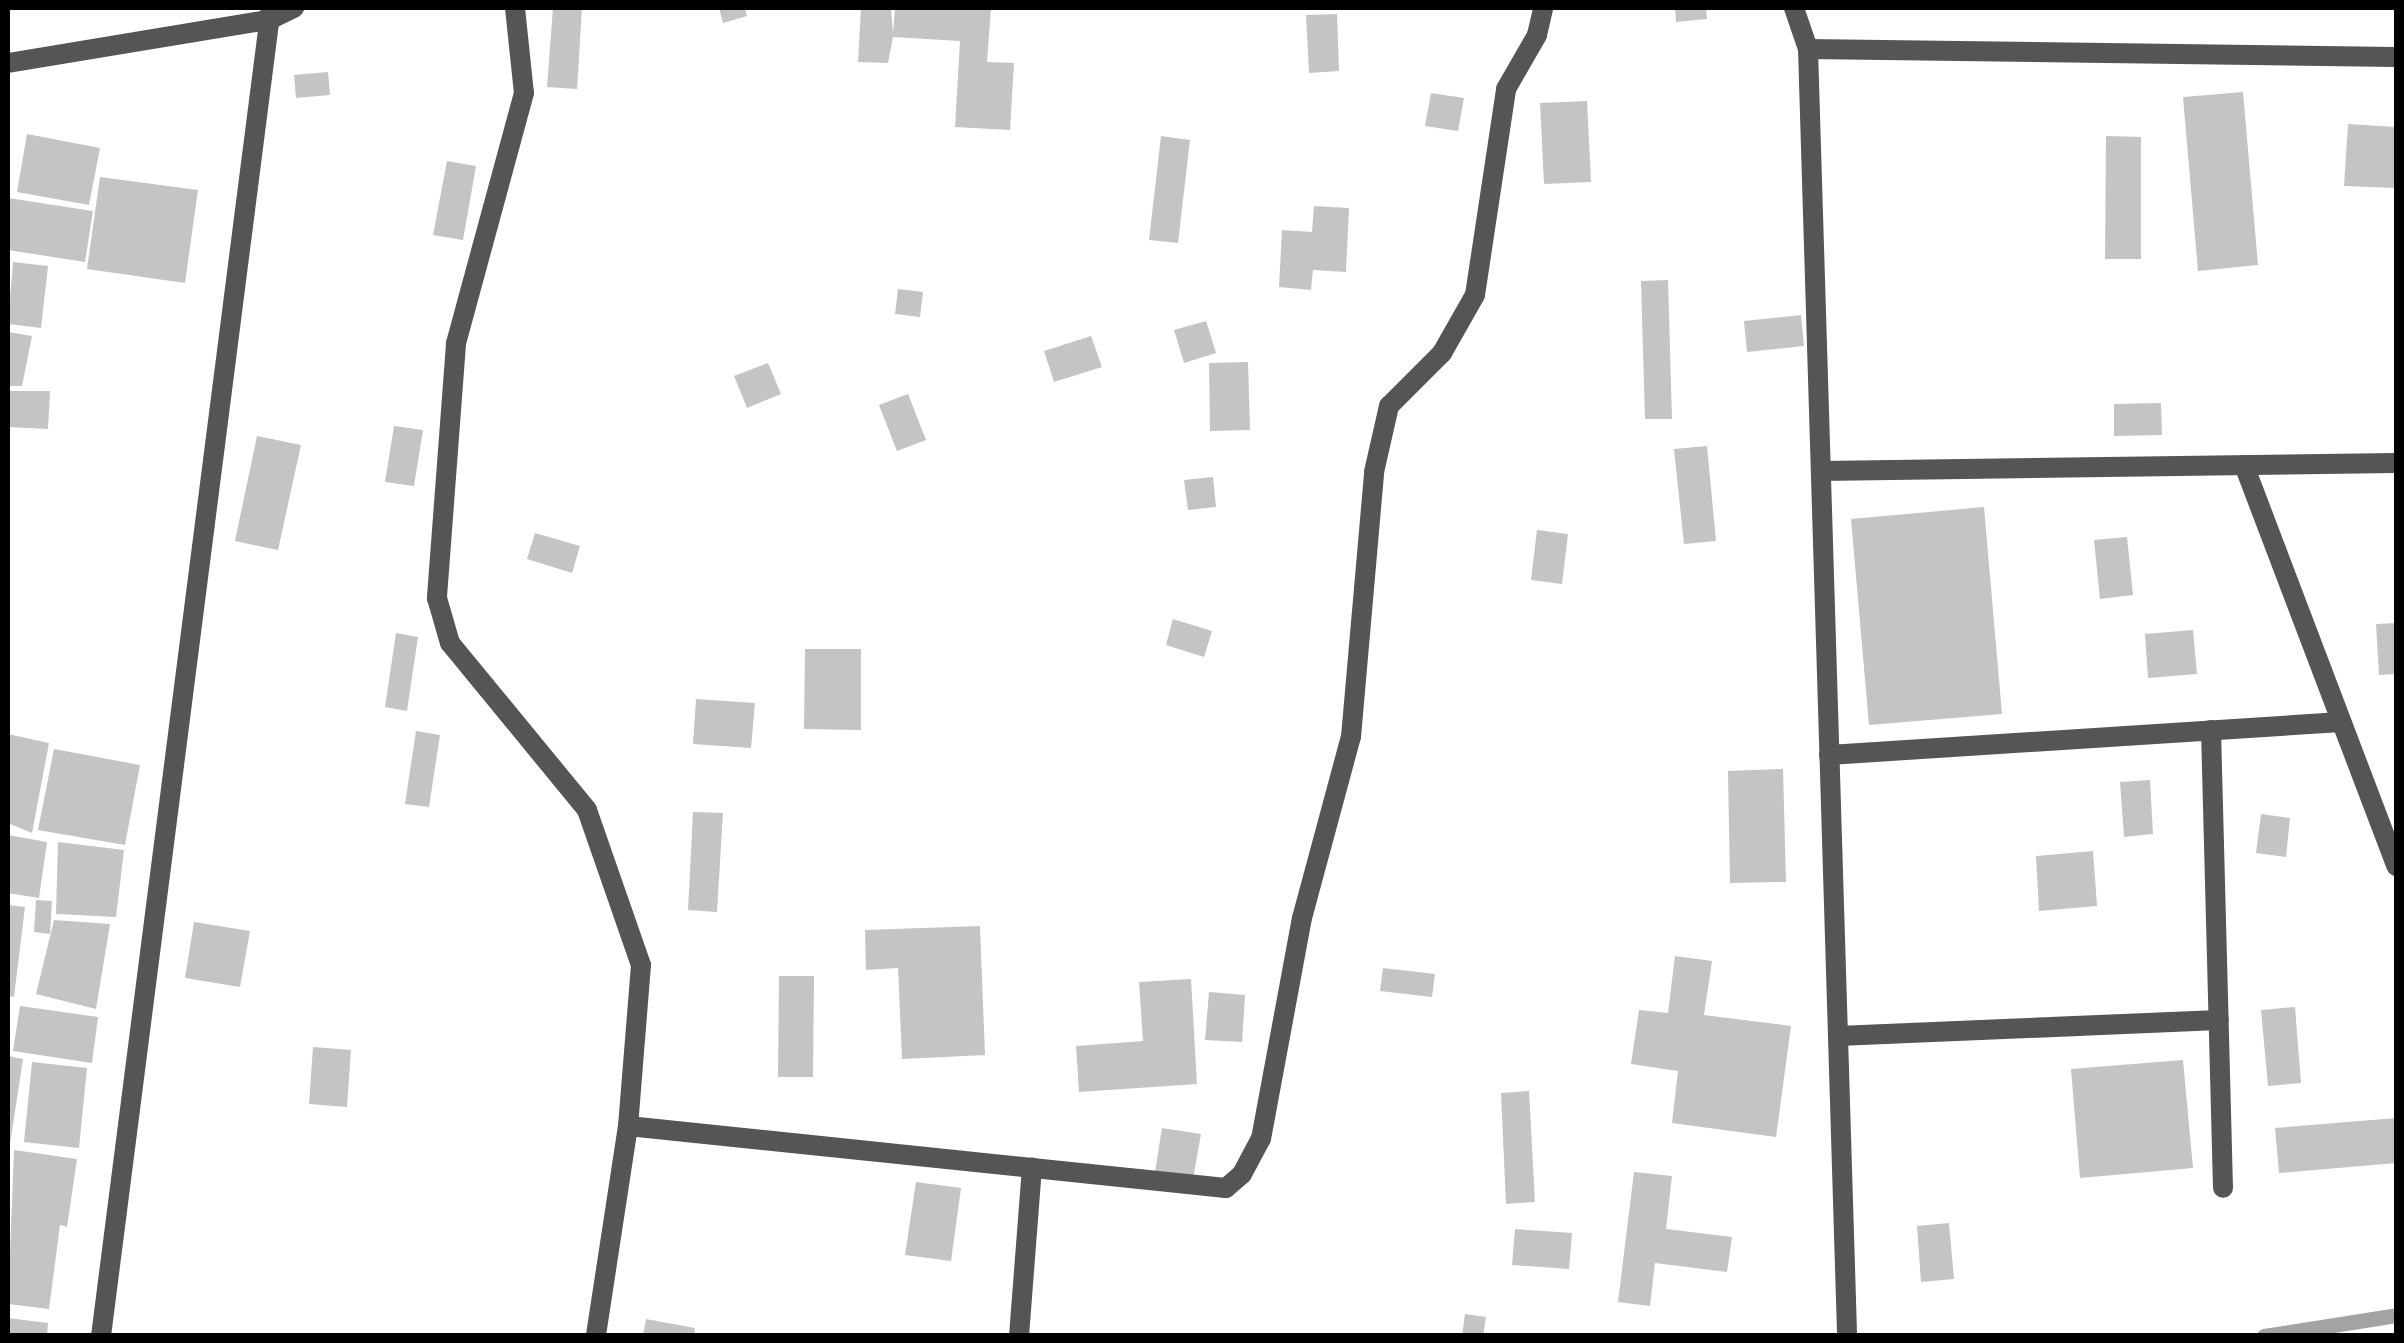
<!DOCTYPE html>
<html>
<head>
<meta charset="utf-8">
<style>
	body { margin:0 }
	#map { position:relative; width:2404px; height:1343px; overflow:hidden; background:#fff; font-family:Karla,sans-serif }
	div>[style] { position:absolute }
	.stream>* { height:15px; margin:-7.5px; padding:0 7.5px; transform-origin:7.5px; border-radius:7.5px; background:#a3a3a3 }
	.building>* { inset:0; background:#c4c4c4 }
	.minor>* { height:20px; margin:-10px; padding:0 10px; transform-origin:10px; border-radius:10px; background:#555 }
	.tertiary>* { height:20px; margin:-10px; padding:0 10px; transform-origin:10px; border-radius:10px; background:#555 }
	span { translate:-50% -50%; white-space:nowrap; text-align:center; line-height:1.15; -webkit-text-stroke:10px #fff; paint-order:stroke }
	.frame { position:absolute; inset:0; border:10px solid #000; pointer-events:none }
</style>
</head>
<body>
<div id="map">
	<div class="stream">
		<i style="left:2264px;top:1336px;width:134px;rotate:-9deg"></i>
	</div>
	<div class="building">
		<i style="clip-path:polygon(553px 8px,582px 8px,577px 89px,547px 87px)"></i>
		<i style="clip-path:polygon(719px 8px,745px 8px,747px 16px,723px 23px)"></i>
		<i style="clip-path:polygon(861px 8px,891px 8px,893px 34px,895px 8px,991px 8px,987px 62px,1014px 63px,1010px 130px,955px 127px,960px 41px,893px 37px,888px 63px,858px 62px)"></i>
		<i style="clip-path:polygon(1675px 8px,1706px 8px,1707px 19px,1676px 22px)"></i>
		<i style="clip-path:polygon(1337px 14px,1339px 71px,1309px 73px,1306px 15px)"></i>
		<i style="clip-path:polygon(328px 72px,330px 95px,296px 98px,294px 75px)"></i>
		<i style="clip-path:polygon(2243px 92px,2258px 265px,2198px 271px,2183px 97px)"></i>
		<i style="clip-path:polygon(1431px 93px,1464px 98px,1458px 131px,1425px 126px)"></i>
		<i style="clip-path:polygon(1587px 101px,1591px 182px,1544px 184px,1540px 103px)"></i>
		<i style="clip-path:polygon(2348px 124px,2396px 127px,2396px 188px,2344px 186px)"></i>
		<i style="clip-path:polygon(27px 134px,100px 148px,89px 205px,17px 192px)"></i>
		<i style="clip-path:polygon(1161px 136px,1190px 140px,1178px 243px,1149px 240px)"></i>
		<i style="clip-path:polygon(2106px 136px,2141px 137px,2141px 259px,2105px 259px)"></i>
		<i style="clip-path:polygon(447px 161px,476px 166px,463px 240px,433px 235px)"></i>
		<i style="clip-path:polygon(100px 177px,198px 190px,185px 283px,87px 269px)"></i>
		<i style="clip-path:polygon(8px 198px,93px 211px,85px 262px,8px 250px)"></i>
		<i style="clip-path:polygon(1314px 206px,1349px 208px,1346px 272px,1313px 270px,1311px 290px,1279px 287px,1282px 230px,1312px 232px)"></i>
		<i style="clip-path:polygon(13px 262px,48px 266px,41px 328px,8px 324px)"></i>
		<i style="clip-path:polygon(1668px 280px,1672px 419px,1645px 419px,1641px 281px)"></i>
		<i style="clip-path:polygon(898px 289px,923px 292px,920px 317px,895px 314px)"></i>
		<i style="clip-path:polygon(1801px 315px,1804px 346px,1747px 352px,1744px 321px)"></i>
		<i style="clip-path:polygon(1206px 321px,1216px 353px,1184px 363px,1174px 330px)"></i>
		<i style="clip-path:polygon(8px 332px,32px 336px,22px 386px,8px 386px)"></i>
		<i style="clip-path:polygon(1091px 336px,1102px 367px,1054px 382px,1044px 351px)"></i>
		<i style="clip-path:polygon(1248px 362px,1250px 430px,1210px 431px,1209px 363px)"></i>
		<i style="clip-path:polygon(768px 363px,781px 394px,747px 408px,734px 376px)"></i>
		<i style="clip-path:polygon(8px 391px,50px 391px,48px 429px,8px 427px)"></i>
		<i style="clip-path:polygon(908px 394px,926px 440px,897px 451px,879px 405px)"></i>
		<i style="clip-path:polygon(2161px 403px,2162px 435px,2114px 436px,2114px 404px)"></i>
		<i style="clip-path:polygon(394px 426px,423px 430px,414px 486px,385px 482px)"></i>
		<i style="clip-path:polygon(257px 436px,301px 445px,278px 550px,235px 541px)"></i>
		<i style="clip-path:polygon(1707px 446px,1716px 541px,1684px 544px,1674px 449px)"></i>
		<i style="clip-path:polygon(1213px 477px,1216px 507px,1188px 510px,1184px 480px)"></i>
		<i style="clip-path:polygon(1984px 507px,2002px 714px,1869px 725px,1851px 519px)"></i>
		<i style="clip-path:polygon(1537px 530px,1568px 534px,1562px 584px,1531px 580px)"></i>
		<i style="clip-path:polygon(535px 533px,580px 546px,572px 573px,527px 559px)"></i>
		<i style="clip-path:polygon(2127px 537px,2133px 595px,2100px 599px,2094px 540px)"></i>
		<i style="clip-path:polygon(1173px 619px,1212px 631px,1204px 657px,1166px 645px)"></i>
		<i style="clip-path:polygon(2396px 623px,2396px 674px,2379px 675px,2376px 624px)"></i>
		<i style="clip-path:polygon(2193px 630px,2197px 674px,2148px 678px,2145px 634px)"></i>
		<i style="clip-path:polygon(396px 633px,418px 637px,407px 711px,385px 707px)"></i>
		<i style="clip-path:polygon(805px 649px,861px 649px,861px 730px,804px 729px)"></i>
		<i style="clip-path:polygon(696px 699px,755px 703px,751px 748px,693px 744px)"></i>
		<i style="clip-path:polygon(416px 731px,440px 735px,429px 807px,405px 804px)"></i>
		<i style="clip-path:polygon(8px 734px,49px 743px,32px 833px,8px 823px)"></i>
		<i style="clip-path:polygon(54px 749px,140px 765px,125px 845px,38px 830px)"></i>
		<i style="clip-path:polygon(1783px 769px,1786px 882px,1730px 883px,1728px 771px)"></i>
		<i style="clip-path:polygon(2150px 780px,2153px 834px,2124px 837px,2120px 782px)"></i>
		<i style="clip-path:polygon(693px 812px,723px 813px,717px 912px,688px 910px)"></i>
		<i style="clip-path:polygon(2261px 814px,2290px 818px,2286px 857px,2256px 853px)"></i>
		<i style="clip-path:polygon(8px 835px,47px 842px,39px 898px,8px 893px)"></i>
		<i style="clip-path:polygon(58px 842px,124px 850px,116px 917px,56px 914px)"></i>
		<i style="clip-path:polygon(2093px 851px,2097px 906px,2039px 911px,2036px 856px)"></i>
		<i style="clip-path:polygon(36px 900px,52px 901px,50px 934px,34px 932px)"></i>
		<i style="clip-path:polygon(8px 905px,25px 907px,14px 997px,8px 996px)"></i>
		<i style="clip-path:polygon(54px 920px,110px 924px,96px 1009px,36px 994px)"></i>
		<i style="clip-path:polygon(194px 922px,250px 931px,240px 987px,185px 978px)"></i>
		<i style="clip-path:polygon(980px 926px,985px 1055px,902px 1059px,898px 968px,866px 970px,865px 930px)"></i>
		<i style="clip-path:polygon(1675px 956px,1712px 961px,1704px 1015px,1791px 1026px,1776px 1137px,1672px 1123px,1678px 1071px,1631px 1064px,1639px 1010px,1668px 1013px)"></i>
		<i style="clip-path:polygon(1383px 968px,1435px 974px,1432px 997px,1380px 991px)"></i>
		<i style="clip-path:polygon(779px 976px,814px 976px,813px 1077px,778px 1077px)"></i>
		<i style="clip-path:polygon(1191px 979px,1197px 1084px,1079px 1092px,1076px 1046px,1143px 1041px,1139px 982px)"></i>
		<i style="clip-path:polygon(1209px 992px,1245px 995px,1242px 1042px,1205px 1040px)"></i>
		<i style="clip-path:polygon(20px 1006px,98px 1017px,92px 1063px,13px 1051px)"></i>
		<i style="clip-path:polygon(2295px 1007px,2301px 1083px,2268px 1086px,2261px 1010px)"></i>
		<i style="clip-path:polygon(313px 1047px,351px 1050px,347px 1107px,309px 1104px)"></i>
		<i style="clip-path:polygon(8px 1056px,23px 1059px,10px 1144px,8px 1144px)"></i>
		<i style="clip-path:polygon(2183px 1060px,2193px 1168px,2080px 1178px,2071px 1069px)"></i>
		<i style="clip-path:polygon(32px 1062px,87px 1068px,79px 1148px,24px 1142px)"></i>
		<i style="clip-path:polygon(1529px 1091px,1535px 1202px,1506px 1204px,1501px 1093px)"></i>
		<i style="clip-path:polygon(2396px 1118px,2396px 1163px,2279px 1173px,2275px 1128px)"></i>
		<i style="clip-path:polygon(1162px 1128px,1201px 1134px,1193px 1179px,1155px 1172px)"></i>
		<i style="clip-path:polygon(14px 1150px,77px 1159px,67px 1227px,60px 1225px,49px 1309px,8px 1304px)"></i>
		<i style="clip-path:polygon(1634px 1172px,1672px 1176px,1666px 1229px,1732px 1237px,1727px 1272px,1655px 1263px,1650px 1306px,1618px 1302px)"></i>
		<i style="clip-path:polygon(916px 1182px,961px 1188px,951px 1261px,905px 1255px)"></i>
		<i style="clip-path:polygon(1949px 1223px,1954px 1279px,1921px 1282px,1917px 1226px)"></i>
		<i style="clip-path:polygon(1515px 1229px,1572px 1233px,1569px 1269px,1512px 1265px)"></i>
		<i style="clip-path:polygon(1465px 1314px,1486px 1317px,1483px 1336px,1462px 1336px)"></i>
		<i style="clip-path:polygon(8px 1318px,48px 1323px,47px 1336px,8px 1336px)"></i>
		<i style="clip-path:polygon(646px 1319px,695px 1328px,694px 1336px,643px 1336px)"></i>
	</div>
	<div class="minor">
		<i style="left:515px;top:8px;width:85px;rotate:84deg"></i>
		<i style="left:524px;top:93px;width:260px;rotate:105.2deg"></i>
		<i style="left:456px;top:344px;width:255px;rotate:94.3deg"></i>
		<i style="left:437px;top:598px;width:47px;rotate:73.9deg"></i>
		<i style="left:450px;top:643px;width:216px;rotate:50.6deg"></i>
		<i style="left:587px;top:810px;width:164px;rotate:70.8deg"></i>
		<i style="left:641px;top:965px;width:162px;rotate:94.6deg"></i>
		<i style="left:628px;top:1126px;width:212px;rotate:98.7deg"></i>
		<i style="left:1794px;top:8px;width:43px;rotate:71.1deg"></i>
		<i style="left:1808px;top:49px;width:1288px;rotate:88.26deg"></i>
		<i style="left:1808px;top:49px;width:588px;rotate:0.78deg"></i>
		<i style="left:2244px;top:465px;width:429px;rotate:69.2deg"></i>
		<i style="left:1821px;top:471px;width:575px;rotate:-0.8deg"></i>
		<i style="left:2211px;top:730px;width:458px;rotate:88.5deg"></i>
		<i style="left:1829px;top:755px;width:513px;rotate:-3.69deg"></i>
		<i style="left:1838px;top:1036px;width:381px;rotate:-2.4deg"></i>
		<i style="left:628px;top:1126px;width:601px;rotate:5.92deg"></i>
		<i style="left:1226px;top:1188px;width:21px;rotate:-41deg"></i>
		<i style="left:1242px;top:1174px;width:40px;rotate:-62deg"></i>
		<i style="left:1261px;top:1139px;width:225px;rotate:-79.5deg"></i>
		<i style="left:1302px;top:918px;width:188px;rotate:-74.9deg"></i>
		<i style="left:1351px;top:737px;width:266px;rotate:-85deg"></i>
		<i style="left:1374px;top:472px;width:68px;rotate:-77.2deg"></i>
		<i style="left:1389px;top:406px;width:75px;rotate:-45deg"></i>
		<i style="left:1442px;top:353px;width:67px;rotate:-60.4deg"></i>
		<i style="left:1475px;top:295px;width:208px;rotate:-81.4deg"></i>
		<i style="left:1506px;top:89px;width:62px;rotate:-60.1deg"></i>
		<i style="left:1537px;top:35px;width:28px;rotate:-77deg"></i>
		<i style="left:101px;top:1336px;width:1339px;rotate:-82.71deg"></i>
		<i style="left:1019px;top:1336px;width:169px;rotate:-85.6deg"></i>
	</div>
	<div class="tertiary">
		<i style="left:8px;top:63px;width:265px;rotate:-9.4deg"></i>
		<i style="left:269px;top:20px;width:28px;rotate:-26deg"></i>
	</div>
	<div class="frame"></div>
</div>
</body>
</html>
